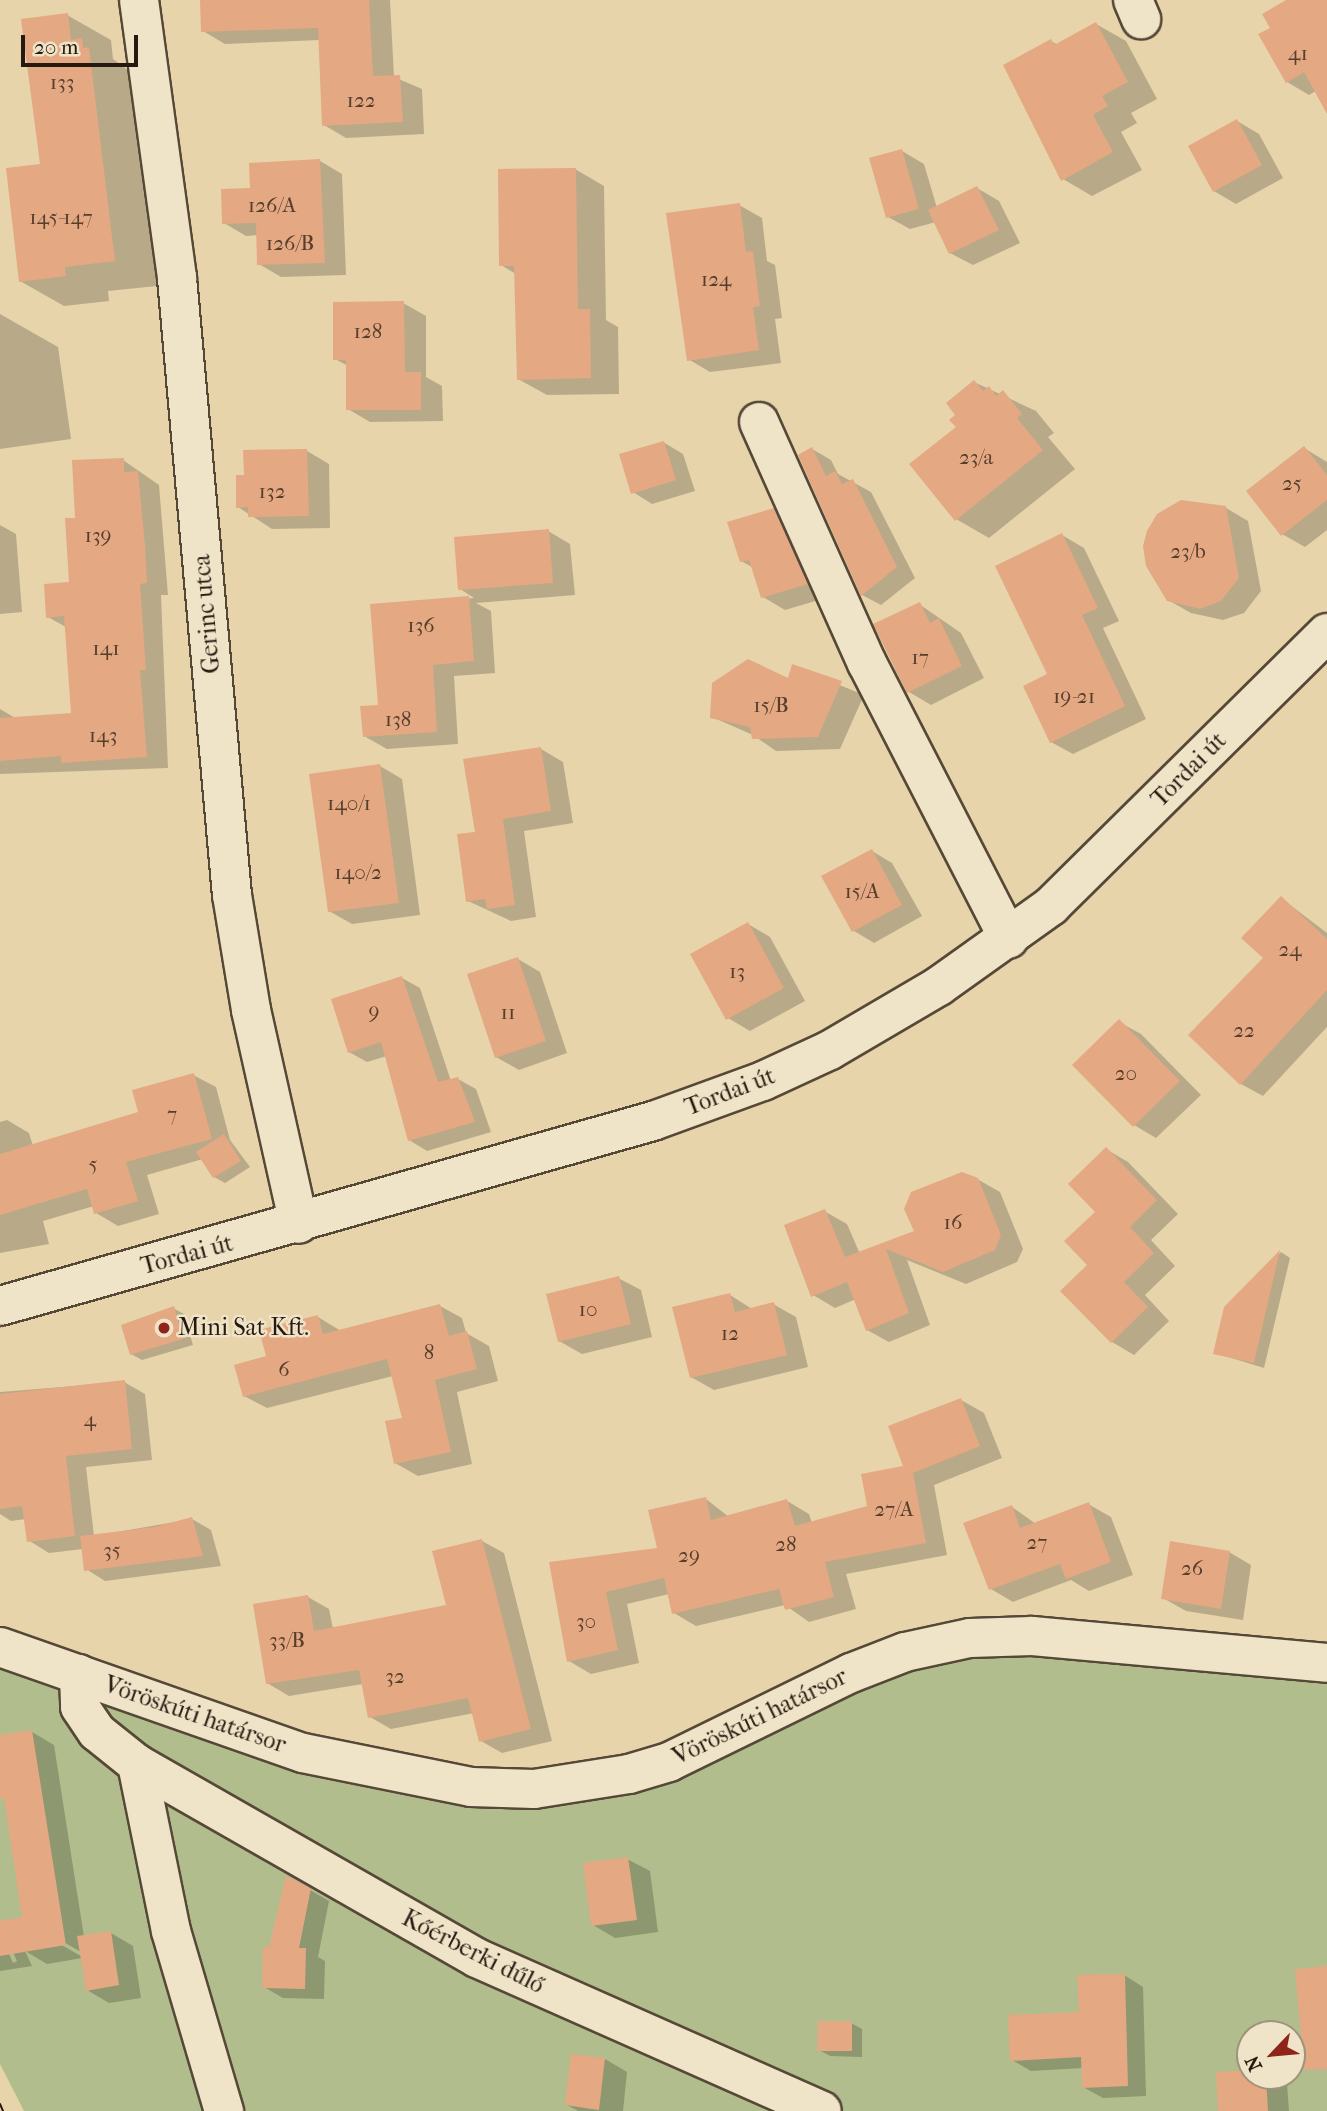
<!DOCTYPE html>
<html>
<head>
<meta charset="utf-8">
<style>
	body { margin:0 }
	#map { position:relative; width:1327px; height:2111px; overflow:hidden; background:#e7d4ab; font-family:"IM FELL French Canon",serif }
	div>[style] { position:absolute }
	.green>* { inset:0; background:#b1bd8c }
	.shadow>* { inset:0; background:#0003 }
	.building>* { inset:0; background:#e4a883 }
	.roads { filter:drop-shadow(2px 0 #564837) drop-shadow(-2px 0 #564837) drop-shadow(0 2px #564837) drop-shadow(0 -2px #564837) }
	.minor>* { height:38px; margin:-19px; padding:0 19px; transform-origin:19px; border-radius:19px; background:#efe3c8 }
	.tram>* { height:2px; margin:-1px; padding:0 1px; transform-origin:1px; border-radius:1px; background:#261a10 }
	.dots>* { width:19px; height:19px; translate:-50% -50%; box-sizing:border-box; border:4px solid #efe3c8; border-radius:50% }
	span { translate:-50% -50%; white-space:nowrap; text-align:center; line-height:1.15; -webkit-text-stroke:5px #efe3c8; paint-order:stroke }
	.number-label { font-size:21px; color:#563e2d }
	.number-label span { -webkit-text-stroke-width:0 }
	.street-label { font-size:24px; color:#261a10 }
	.poi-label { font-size:24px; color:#261a10 }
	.left { translate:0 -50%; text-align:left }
	.north { position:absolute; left:1236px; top:2020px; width:70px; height:70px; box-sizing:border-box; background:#efe3c8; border:2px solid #9f937e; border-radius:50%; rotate:244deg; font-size:19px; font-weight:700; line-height:28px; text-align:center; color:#261a10 }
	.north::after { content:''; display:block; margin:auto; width:24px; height:32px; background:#8f2418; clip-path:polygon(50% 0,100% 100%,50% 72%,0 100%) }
	.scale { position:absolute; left:21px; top:35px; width:117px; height:32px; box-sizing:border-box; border:4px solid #261a10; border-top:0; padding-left:9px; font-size:21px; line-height:24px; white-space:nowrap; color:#261a10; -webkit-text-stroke:5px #efe3c8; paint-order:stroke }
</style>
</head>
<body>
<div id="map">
	<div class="green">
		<i style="clip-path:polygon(evenodd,970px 1638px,1327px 1668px,1327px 2111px,24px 2111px,0 2064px,0 1647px,303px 1753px,534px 1789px,970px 1638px,1250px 2034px,1292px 2034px,1292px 2076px,1250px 2076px,1250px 2034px)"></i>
	</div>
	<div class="shadow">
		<i style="clip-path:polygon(202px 0,390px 0,394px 77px,422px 89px,424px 134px,346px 138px,324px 125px,320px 40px,225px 44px,203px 31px)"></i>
		<i style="clip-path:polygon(1289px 0,1327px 0,1327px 91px,1321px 88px,1309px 95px,1287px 82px,1272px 28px)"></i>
		<i style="clip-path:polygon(67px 15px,111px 40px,113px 59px,133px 74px,157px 286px,108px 291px,109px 301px,64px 306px,20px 281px)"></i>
		<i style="clip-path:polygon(1096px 24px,1126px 41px,1157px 99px,1131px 113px,1137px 123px,1121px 132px,1142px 170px,1092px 196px,1063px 179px,1051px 41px,1058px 45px)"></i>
		<i style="clip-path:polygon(1237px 121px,1259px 134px,1283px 178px,1236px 204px,1214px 191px)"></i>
		<i style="clip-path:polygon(902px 151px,924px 164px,937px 208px,977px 188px,999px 201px,1020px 243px,973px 265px,950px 253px,936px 222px,910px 229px,888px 217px)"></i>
		<i style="clip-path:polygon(320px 161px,342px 174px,346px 275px,281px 277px,259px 264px,258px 235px,246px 236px,224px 223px,252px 190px)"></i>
		<i style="clip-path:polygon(575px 169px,604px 186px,606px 320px,618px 327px,619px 394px,547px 395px,518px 379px,516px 274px,501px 265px)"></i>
		<i style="clip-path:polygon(739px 205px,762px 218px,767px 261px,775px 265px,782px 318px,775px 319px,781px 363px,710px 372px,688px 359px)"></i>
		<i style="clip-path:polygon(403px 303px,426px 316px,426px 377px,442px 386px,443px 421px,370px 422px,348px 409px,348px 366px,335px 359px)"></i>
		<i style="clip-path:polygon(0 314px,58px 347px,71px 439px,0 449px)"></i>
		<i style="clip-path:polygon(974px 382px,1036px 411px,1054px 433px,1048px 437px,1075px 469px,989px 538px,956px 519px,958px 428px)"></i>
		<i style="clip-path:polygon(663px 442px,683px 454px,695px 491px,652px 504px,633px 492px)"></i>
		<i style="clip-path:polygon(1304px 448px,1327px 462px,1327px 530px,1305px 547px,1282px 534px)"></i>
		<i style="clip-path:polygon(812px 449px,831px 460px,838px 474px,871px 492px,915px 578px,881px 605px,862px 595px,800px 455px)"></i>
		<i style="clip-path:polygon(307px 451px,329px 464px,330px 528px,272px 529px,238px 507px,245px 477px)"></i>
		<i style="clip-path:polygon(123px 460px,159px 485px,168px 595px,161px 595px,168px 768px,0 774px,0 709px,17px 719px,73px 715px,66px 627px,48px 617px,70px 584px,76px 519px)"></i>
		<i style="clip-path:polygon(1226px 508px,1248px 521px,1261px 591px,1244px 613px,1223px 620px,1191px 613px,1168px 600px)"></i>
		<i style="clip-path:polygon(773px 510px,796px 523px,829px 597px,785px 610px,763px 597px,754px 568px,741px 561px)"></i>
		<i style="clip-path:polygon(0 525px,16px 534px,22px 612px,0 614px)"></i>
		<i style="clip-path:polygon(548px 531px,570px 544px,575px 595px,476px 603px,491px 611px,495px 673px,454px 676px,458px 744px,387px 749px,364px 736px,380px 707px,372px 606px,474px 598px,460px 589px)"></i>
		<i style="clip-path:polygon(1062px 535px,1084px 548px,1119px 621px,1103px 628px,1146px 719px,1073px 754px,1051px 742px,1049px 675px)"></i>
		<i style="clip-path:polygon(919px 604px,961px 633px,984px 678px,931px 705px,909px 692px)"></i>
		<i style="clip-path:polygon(793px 666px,864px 695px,840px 749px,776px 751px,753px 735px,712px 717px,789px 680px)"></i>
		<i style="clip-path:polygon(541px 749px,563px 762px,573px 823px,524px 831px,536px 917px,511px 921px,468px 901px,477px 833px)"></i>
		<i style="clip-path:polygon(380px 766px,402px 779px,420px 915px,352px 924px,329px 911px)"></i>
		<i style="clip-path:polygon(872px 851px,892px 863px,922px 916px,874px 943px,854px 931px,824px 877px)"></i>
		<i style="clip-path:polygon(1281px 898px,1327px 933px,1327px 1027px,1263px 1096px,1241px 1084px)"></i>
		<i style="clip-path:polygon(748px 924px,770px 937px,805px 1001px,750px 1031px,728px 1018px)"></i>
		<i style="clip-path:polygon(518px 959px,540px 972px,567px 1053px,519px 1070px,496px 1057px)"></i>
		<i style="clip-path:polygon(402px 978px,420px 988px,451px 1081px,458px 1079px,476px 1089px,491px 1132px,427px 1151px,409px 1140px,387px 1056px,367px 1062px,349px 1052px)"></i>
		<i style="clip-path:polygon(1119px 1022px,1141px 1034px,1201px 1095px,1156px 1138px,1134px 1125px)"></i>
		<i style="clip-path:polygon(193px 1075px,216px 1087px,230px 1140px,250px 1167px,225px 1183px,214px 1177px,203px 1159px,147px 1175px,159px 1214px,118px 1226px,96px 1213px,94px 1206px,43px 1221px,49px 1244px,0 1253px,0 1122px,7px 1120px,29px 1133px,33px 1146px,140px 1113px)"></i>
		<i style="clip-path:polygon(1106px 1149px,1128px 1162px,1178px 1214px,1151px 1240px,1175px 1266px,1145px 1295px,1169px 1321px,1134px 1355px,1112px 1342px,1062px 1291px,1089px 1265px)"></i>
		<i style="clip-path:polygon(977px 1179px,1000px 1192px,1023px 1249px,1017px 1262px,966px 1284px,907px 1260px,930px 1325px,889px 1342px,867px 1330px,856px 1299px,835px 1308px,813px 1295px,824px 1211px,847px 1224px,860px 1254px,916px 1232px)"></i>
		<i style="clip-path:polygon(1281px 1252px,1290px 1258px,1264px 1368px,1215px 1353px,1226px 1307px)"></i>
		<i style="clip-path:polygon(618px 1278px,641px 1290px,652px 1337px,582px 1354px,559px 1341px)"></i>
		<i style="clip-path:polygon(730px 1295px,752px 1309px,773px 1304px,796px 1317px,808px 1367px,714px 1390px,691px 1377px)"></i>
		<i style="clip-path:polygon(440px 1306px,462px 1318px,466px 1333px,489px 1346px,498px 1381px,457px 1392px,472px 1464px,418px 1476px,395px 1463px,404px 1419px,393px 1376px,267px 1408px,244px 1396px,268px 1358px,318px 1317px,341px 1331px)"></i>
		<i style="clip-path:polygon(173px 1308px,184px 1314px,193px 1345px,142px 1360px,131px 1354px)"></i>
		<i style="clip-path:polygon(124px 1382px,145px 1394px,152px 1460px,86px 1467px,94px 1536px,192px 1519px,211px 1530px,221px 1566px,105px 1581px,86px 1569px,83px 1549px,49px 1553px,28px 1540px,26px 1519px,11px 1521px,0 1514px,0 1392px)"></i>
		<i style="clip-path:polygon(961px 1400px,984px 1413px,1002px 1458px,934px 1485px,947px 1555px,846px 1574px,856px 1609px,809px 1622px,785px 1605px,696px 1626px,674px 1613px,669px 1594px,627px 1604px,639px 1663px,591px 1674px,569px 1661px,551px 1564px,659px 1549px,706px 1499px,729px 1517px,787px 1501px,809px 1514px,812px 1523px,869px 1507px)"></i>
		<i style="clip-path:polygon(1088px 1504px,1111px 1517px,1133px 1575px,1089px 1591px,1071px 1580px,1013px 1602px,991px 1589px,1012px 1507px,1036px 1524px)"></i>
		<i style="clip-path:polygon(482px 1541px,504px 1553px,552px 1741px,502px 1753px,481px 1741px,474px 1713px,391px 1729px,370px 1717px,363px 1684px,289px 1696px,267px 1683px,308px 1597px,329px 1609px,333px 1629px,448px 1607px)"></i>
		<i style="clip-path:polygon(1229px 1552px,1251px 1565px,1243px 1620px,1186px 1611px,1163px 1598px)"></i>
		<i style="clip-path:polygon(evenodd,32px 1732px,54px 1745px,84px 1937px,111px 1933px,133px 1946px,141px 1998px,109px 2003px,87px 1990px,82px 1958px,47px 1964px,25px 1951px,32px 1966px,0 1971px,0 1926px,24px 1919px,0 1737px,32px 1732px,1px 1935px,5px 1935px,17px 1961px,13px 1963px,1px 1935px,32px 1732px,60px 1940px,81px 1952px,81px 1956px,58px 1943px,60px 1940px)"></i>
		<i style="clip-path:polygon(627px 1859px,650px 1871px,658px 1932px,615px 1938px,593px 1925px)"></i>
		<i style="clip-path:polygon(310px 1890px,329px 1901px,318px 1957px,325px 1961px,324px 1999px,283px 1998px,264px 1987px,270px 1949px)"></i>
		<i style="clip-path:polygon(1124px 1975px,1143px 1987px,1146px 2096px,1103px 2098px,1083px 2087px,1083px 2068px,1031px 2071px,1012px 2060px,1081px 2014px)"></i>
		<i style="clip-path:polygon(851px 2023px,862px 2029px,862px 2057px,830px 2056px,819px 2050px)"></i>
		<i style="clip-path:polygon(605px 2059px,627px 2072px,623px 2111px,578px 2111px,567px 2105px)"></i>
		<i style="clip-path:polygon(1250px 2072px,1250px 2076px,1274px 2076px,1287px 2084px,1289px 2111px,1219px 2111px)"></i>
	</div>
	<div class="building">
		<i style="clip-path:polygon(200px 0,369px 0,373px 76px,400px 75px,403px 122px,322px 126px,318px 28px,201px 32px)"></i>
		<i style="clip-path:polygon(1286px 0,1327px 0,1327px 114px,1304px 72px,1286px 83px,1258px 34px,1270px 28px,1262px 14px)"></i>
		<i style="clip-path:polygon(68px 13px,71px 40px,82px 38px,83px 48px,89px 47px,115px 261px,65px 267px,66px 276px,19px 282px,6px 168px,40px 164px,21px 19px)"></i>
		<i style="clip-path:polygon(1096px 22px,1128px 82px,1102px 96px,1108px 106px,1093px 115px,1113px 152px,1061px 181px,1003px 65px,1051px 39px,1054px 45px)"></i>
		<i style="clip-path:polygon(1237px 119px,1262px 165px,1213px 192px,1188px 146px)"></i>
		<i style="clip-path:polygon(902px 149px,919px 209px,886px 218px,869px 158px)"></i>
		<i style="clip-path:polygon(320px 159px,325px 263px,257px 265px,256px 223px,222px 224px,221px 189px,250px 188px,249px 163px)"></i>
		<i style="clip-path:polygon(576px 168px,578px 309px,590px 309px,591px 378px,517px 380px,514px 266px,499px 266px,498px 169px)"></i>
		<i style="clip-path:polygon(977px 186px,999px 230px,949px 254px,928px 210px)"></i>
		<i style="clip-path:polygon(740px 203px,746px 252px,753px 251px,760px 306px,753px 307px,759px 350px,687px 361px,666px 213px)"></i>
		<i style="clip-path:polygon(404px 301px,405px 372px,421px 372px,421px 410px,346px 410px,346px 360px,333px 360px,333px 302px)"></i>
		<i style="clip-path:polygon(974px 380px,983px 391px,989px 386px,996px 396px,1003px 390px,1022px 414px,1017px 418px,1043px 450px,955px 521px,909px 464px,956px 427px,949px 420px,955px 415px,946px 403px)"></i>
		<i style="clip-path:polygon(664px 441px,676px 480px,631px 494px,619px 454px)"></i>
		<i style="clip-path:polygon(1304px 446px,1327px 475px,1327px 500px,1281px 536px,1246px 491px)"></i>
		<i style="clip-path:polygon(812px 447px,826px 476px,835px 471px,842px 484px,853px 479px,897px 567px,861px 596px,798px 455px)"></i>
		<i style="clip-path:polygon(307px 449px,309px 516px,248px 517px,248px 507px,236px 508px,236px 475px,244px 475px,243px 450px)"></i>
		<i style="clip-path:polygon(124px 458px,124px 472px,138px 471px,145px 545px,147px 583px,140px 584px,146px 670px,140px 670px,147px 757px,61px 763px,61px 756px,0 761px,0 718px,71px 713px,64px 616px,46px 618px,44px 584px,69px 582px,65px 518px,75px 518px,72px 460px)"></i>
		<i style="clip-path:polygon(1181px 500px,1226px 506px,1239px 578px,1221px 601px,1200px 609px,1167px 601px,1146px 566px,1143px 546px,1147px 531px,1157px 514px)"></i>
		<i style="clip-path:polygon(774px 508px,808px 584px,761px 598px,749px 560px,740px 562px,727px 522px)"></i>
		<i style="clip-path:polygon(549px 529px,553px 583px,458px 590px,454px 537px)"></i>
		<i style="clip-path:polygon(1062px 533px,1098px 608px,1082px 615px,1125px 706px,1050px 743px,1023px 686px,1047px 674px,995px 566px)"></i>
		<i style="clip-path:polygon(469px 596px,474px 661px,433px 665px,437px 732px,363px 737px,360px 706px,378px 705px,370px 604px)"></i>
		<i style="clip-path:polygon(920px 602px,930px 623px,939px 618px,962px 666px,907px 693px,873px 624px)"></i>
		<i style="clip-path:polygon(748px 659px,788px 678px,792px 664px,842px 681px,818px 737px,752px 739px,750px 727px,710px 718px,712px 683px)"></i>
		<i style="clip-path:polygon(541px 747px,551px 811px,503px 819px,515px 905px,487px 909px,485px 899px,466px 902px,457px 834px,475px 832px,463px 759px)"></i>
		<i style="clip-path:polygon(380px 764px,399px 903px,328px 912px,309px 774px)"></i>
		<i style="clip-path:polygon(872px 849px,902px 905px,852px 932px,821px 876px)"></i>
		<i style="clip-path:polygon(1281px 896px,1327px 939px,1327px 990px,1240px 1085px,1188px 1035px,1263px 958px,1241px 938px)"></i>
		<i style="clip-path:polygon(748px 922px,784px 988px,726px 1020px,690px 954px)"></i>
		<i style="clip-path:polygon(518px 957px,546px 1041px,495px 1058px,467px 974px)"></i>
		<i style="clip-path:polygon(402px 976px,438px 1082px,458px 1077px,475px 1122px,408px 1141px,381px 1042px,348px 1053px,331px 999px)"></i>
		<i style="clip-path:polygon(1119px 1019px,1180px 1081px,1133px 1127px,1072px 1065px)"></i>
		<i style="clip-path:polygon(194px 1073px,212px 1139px,126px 1162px,138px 1201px,94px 1214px,87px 1189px,0 1215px,0 1154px,138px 1112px,132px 1090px)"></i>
		<i style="clip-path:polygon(224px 1134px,241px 1161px,213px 1178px,196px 1152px)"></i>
		<i style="clip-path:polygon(1106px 1147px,1157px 1200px,1130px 1227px,1154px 1253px,1124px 1282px,1148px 1307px,1111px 1343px,1060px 1291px,1087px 1265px,1064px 1241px,1095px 1212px,1068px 1184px)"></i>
		<i style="clip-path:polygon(962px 1172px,978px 1178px,1001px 1235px,995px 1250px,943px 1272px,886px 1249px,909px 1313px,866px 1331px,847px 1282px,811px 1297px,784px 1225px,825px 1209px,845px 1257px,914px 1231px,904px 1209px,911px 1192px)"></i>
		<i style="clip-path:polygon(1280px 1250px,1254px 1363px,1213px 1354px,1224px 1307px)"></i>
		<i style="clip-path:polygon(619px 1276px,631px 1324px,558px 1342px,546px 1294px)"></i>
		<i style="clip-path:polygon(730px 1293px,735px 1312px,774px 1302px,787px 1355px,690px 1378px,672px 1307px)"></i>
		<i style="clip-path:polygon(440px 1304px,449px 1336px,467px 1331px,477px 1369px,435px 1380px,451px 1452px,394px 1464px,385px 1421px,402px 1418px,387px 1359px,243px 1397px,234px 1365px,266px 1356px,259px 1330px,318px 1315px,323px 1334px)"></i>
		<i style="clip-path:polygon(174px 1306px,183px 1339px,130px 1355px,121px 1325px)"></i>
		<i style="clip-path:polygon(125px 1380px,132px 1449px,66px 1456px,75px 1536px,27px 1542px,22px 1506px,0 1509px,0 1394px)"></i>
		<i style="clip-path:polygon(961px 1398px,980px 1446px,913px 1473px,926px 1543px,825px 1562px,834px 1597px,785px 1610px,779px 1589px,672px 1614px,664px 1578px,606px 1592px,618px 1650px,567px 1662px,549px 1562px,657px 1548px,648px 1510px,706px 1497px,711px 1520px,787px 1499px,795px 1526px,867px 1506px,861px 1474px,903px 1466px,888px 1426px)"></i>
		<i style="clip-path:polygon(1089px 1502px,1111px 1562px,1066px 1579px,1060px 1564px,989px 1590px,963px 1523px,1012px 1505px,1020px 1528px)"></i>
		<i style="clip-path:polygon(192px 1517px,203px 1556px,84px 1571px,80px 1536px,155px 1527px)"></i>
		<i style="clip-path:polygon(482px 1539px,531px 1729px,479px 1742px,468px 1698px,368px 1718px,359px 1670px,266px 1684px,253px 1604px,308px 1595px,314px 1631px,446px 1605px,432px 1551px)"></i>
		<i style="clip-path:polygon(1170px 1541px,1230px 1551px,1221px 1609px,1161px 1599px)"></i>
		<i style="clip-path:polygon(32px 1730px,66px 1945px,0 1956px,0 1921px,22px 1917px,4px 1798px,0 1799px,0 1735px)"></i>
		<i style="clip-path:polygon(628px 1857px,637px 1920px,591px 1926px,583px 1863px)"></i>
		<i style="clip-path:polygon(286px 1876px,311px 1888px,299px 1948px,306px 1948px,305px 1989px,262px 1988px,263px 1947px,269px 1947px)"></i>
		<i style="clip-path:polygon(111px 1931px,119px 1985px,86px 1991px,77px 1936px)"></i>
		<i style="clip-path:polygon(1327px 1966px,1327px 2069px,1304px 2070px,1295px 1969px)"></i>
		<i style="clip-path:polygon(1125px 1974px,1128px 2086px,1082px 2088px,1081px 2057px,1010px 2061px,1008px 2015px,1079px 2012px,1077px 1975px)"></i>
		<i style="clip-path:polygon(818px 2021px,852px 2021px,852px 2051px,817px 2051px)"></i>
		<i style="clip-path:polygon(571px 2054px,605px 2058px,599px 2110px,565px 2105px)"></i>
		<i style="clip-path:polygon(1250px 2070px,1250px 2076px,1266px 2076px,1268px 2111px,1218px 2111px,1216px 2072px)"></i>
	</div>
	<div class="roads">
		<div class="minor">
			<i style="left:139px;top:0;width:281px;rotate:82.2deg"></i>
			<i style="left:177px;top:278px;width:619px;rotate:84.91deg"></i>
			<i style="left:232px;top:895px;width:117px;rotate:80.6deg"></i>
			<i style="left:251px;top:1010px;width:219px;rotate:77.4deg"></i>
			<i style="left:1133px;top:0;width:21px;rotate:67deg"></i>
			<i style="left:759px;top:422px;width:264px;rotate:65.9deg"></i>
			<i style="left:867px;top:663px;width:310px;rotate:62.8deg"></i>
			<i style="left:0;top:1306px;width:679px;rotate:-15.82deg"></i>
			<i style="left:653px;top:1121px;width:117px;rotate:-20deg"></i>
			<i style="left:763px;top:1081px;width:74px;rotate:-24.8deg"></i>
			<i style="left:830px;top:1050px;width:126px;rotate:-30.4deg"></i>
			<i style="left:939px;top:986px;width:138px;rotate:-35.5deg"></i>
			<i style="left:1051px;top:906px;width:388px;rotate:-44.7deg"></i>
			<i style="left:0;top:1647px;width:321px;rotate:19.3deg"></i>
			<i style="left:303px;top:1753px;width:171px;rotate:11.4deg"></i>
			<i style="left:471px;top:1787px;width:63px;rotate:1.8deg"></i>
			<i style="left:534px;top:1789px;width:96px;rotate:-9deg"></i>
			<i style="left:629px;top:1774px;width:42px;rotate:-16.7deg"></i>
			<i style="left:669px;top:1762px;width:203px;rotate:-26.1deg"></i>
			<i style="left:851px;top:1673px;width:58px;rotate:-21.3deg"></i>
			<i style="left:905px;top:1652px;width:66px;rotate:-12.2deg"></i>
			<i style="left:970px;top:1638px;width:62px;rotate:-1.8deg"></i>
			<i style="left:1032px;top:1636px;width:296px;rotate:5.2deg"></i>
			<i style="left:79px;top:1674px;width:33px;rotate:88deg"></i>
			<i style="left:80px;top:1707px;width:30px;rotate:56deg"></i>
			<i style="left:97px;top:1732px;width:51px;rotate:38.7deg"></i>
			<i style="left:137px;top:1764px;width:170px;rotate:78.5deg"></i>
			<i style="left:171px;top:1931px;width:188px;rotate:73.6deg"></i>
			<i style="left:137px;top:1764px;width:391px;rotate:29.7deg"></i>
			<i style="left:477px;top:1958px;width:377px;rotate:23.9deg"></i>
		</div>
	</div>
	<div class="tram">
		<i style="left:0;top:2104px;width:8px;rotate:67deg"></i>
	</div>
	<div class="dots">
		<i style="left:164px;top:1328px;background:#8f2418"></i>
	</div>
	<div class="number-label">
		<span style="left:1298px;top:53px">41</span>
		<span style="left:62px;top:82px">133</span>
		<span style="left:361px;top:100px">122</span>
		<span style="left:272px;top:205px">126/A</span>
		<span style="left:61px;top:217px">145-147</span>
		<span style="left:290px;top:243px">126/B</span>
		<span style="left:716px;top:279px">124</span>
		<span style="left:368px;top:331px">128</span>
		<span style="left:976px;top:457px">23/a</span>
		<span style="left:1292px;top:483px">25</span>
		<span style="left:272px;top:491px">132</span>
		<span style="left:98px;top:535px">139</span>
		<span style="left:1188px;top:551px">23/b</span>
		<span style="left:421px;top:625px">136</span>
		<span style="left:106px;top:648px">141</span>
		<span style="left:920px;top:657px">17</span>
		<span style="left:1074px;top:696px">19-21</span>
		<span style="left:771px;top:705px">15/B</span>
		<span style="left:398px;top:719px">138</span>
		<span style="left:103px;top:735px">143</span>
		<span style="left:349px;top:803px">140/1</span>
		<span style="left:358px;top:872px">140/2</span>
		<span style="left:862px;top:891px">15/A</span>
		<span style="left:1290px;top:949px">24</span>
		<span style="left:737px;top:971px">13</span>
		<span style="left:374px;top:1011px">9</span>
		<span style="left:508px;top:1012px">11</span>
		<span style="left:1244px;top:1030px">22</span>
		<span style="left:1126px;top:1073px">20</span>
		<span style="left:172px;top:1114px">7</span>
		<span style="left:93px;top:1164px">5</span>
		<span style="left:953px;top:1222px">16</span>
		<span style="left:588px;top:1309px">10</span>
		<span style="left:730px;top:1333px">12</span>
		<span style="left:429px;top:1352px">8</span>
		<span style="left:284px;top:1369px">6</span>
		<span style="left:90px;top:1419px">4</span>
		<span style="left:894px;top:1509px">27/A</span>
		<span style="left:1037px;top:1542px">27</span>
		<span style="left:786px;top:1544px">28</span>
		<span style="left:112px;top:1550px">35</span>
		<span style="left:689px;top:1555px">29</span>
		<span style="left:1192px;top:1568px">26</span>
		<span style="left:586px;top:1621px">30</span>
		<span style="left:287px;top:1640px">33/B</span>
		<span style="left:395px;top:1676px">32</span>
	</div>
	<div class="street-label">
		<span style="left:207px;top:614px;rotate:-95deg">Gerinc utca</span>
		<span style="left:1189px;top:770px;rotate:-45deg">Tordai út</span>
		<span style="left:730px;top:1092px;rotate:-21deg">Tordai út</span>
		<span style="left:187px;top:1255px;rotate:-15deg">Tordai út</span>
		<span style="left:195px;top:1715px;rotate:19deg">Vöröskúti határsor</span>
		<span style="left:760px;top:1717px;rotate:-26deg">Vöröskúti határsor</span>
		<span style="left:473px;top:1952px;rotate:27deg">Kőérberki dűlő</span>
	</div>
	<div class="poi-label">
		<span class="left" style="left:178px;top:1328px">Mini Sat Kft.</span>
	</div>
	<div class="north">N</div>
	<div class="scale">20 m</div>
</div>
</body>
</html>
